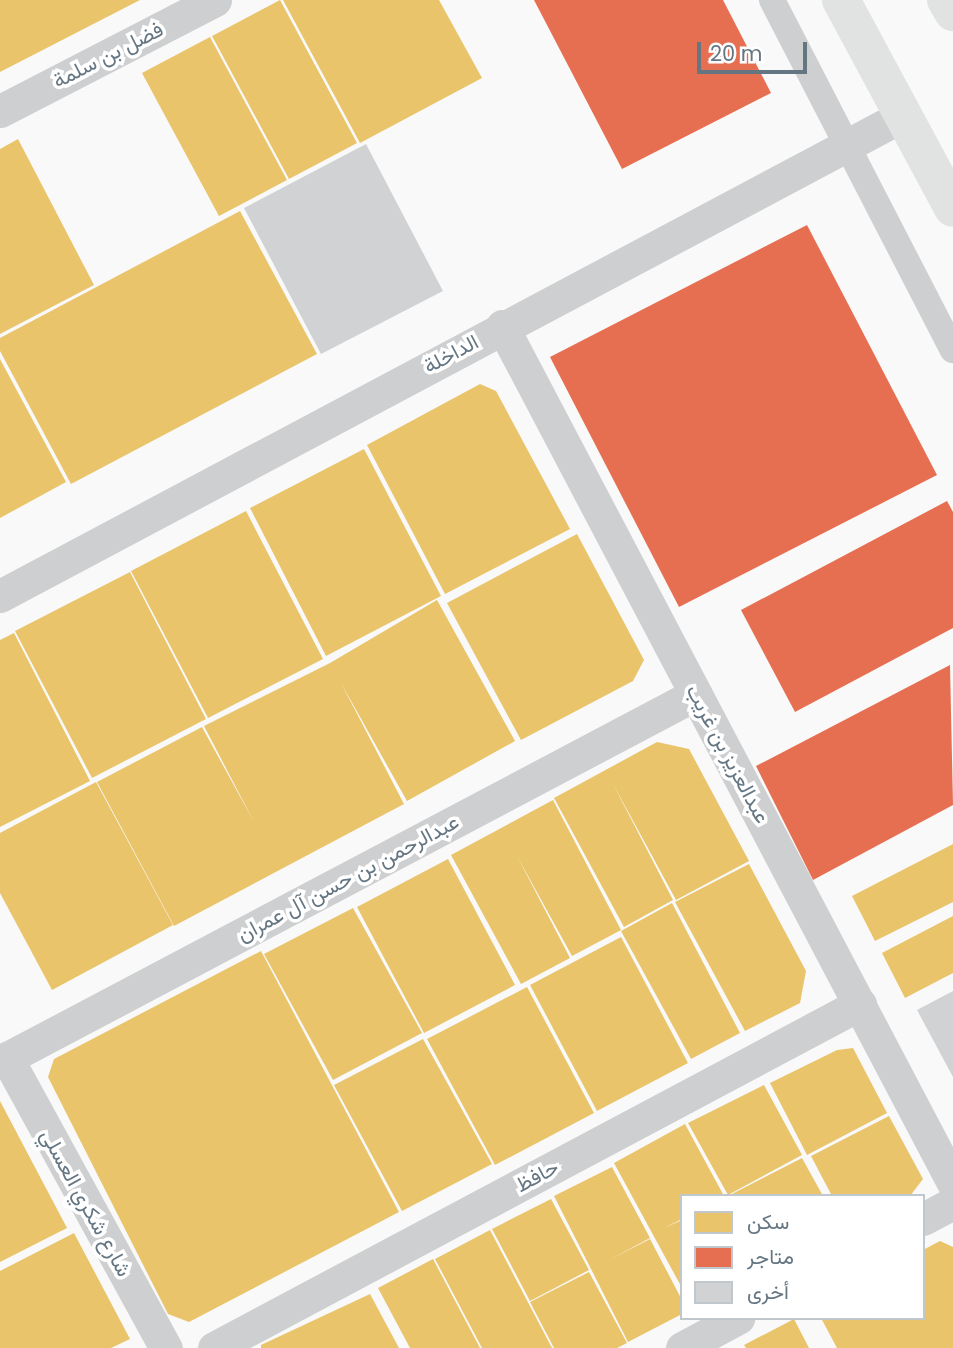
<!DOCTYPE html>
<html>
<head>
<meta charset="utf-8">
<style>
	body { margin:0 }
	#map { position:relative; width:953px; height:1348px; overflow:hidden; background:#f9f9f9; font-family:Poppins,Vazirmatn,sans-serif }
	div>[style] { position:absolute }
	.homes>* { inset:0; background:#e9c46a }
	.shops>* { inset:0; background:#e76f51 }
	.building>* { inset:0; background:#d0d2d3 }
	.pedestrian>* { height:26px; margin:-13px; padding:0 13px; transform-origin:13px; border-radius:13px; background:#cecfd0 }
	.minor>* { height:33px; margin:-16.5px; padding:0 16.5px; transform-origin:16.5px; border-radius:16.5px; background:#cecfd0 }
	.primary>* { height:38px; margin:-19px; padding:0 19px; transform-origin:19px; border-radius:19px; background:#e1e2e2 }
	span { translate:-50% -50%; white-space:nowrap; text-align:center; line-height:1.15; -webkit-text-stroke:7px #fff; paint-order:stroke }
	.street-label { font-size:21px; color:#657683 }
	.legend { position:absolute; left:680px; top:1194px; width:245px; height:126px; box-sizing:border-box; background:#fff; border:2px solid #c1c8cd; margin:0; padding:9px 12px; list-style:none; font-size:21px; color:#657683 }
	.legend li { display:flex; align-items:center; gap:14px; height:35px }
	.legend b { width:35px; border:2px solid #c1c8cd }
	.scale { position:absolute; left:697px; top:42px; width:110px; height:32px; box-sizing:border-box; border:4px solid #657683; border-top:0; padding-left:9px; font-size:21px; line-height:24px; white-space:nowrap; color:#657683; -webkit-text-stroke:5px #fff; paint-order:stroke }
</style>
</head>
<body>
<div id="map">
	<div class="homes">
		<i style="clip-path:polygon(0 0,140px 0,0 72px)"></i>
		<i style="clip-path:polygon(280px 0,357px 143px,289px 179px,212px 36px)"></i>
		<i style="clip-path:polygon(283px 0,439px 0,482px 78px,360px 143px)"></i>
		<i style="clip-path:polygon(210px 37px,287px 180px,219px 216px,142px 73px)"></i>
		<i style="clip-path:polygon(18px 139px,94px 285px,0 334px,0 149px)"></i>
		<i style="clip-path:polygon(240px 211px,317px 354px,71px 484px,0 351px,0 338px)"></i>
		<i style="clip-path:polygon(0 359px,66px 482px,0 518px)"></i>
		<i style="clip-path:polygon(480px 384px,496px 391px,570px 529px,445px 594px,367px 445px)"></i>
		<i style="clip-path:polygon(364px 449px,441px 596px,326px 656px,250px 508px)"></i>
		<i style="clip-path:polygon(246px 511px,323px 659px,208px 718px,131px 571px)"></i>
		<i style="clip-path:polygon(577px 534px,644px 660px,633px 681px,521px 740px,447px 603px)"></i>
		<i style="clip-path:polygon(130px 572px,206px 719px,92px 778px,15px 631px)"></i>
		<i style="clip-path:polygon(437px 600px,515px 741px,407px 801px,341px 683px,404px 804px,174px 926px,97px 782px,202px 727px,254px 822px,204px 726px,330px 663px)"></i>
		<i style="clip-path:polygon(14px 633px,90px 781px,0 827px,0 640px)"></i>
		<i style="clip-path:polygon(657px 742px,689px 749px,749px 861px,676px 900px,612px 782px,673px 900px,624px 927px,554px 798px)"></i>
		<i style="clip-path:polygon(96px 782px,173px 925px,52px 990px,0 893px,0 833px)"></i>
		<i style="clip-path:polygon(553px 800px,621px 930px,572px 956px,517px 856px,570px 958px,521px 984px,451px 855px)"></i>
		<i style="clip-path:polygon(953px 844px,953px 902px,875px 941px,852px 896px)"></i>
		<i style="clip-path:polygon(448px 859px,515px 985px,424px 1033px,357px 907px)"></i>
		<i style="clip-path:polygon(749px 864px,806px 971px,800px 1003px,745px 1031px,675px 902px)"></i>
		<i style="clip-path:polygon(672px 903px,740px 1033px,691px 1059px,621px 931px)"></i>
		<i style="clip-path:polygon(353px 908px,422px 1033px,333px 1080px,264px 954px)"></i>
		<i style="clip-path:polygon(953px 916px,953px 973px,905px 998px,882px 953px)"></i>
		<i style="clip-path:polygon(621px 937px,688px 1063px,597px 1111px,530px 985px)"></i>
		<i style="clip-path:polygon(261px 951px,399px 1212px,189px 1322px,168px 1314px,48px 1077px,54px 1059px)"></i>
		<i style="clip-path:polygon(527px 987px,594px 1113px,495px 1165px,427px 1039px)"></i>
		<i style="clip-path:polygon(423px 1039px,492px 1164px,402px 1211px,334px 1085px)"></i>
		<i style="clip-path:polygon(853px 1048px,887px 1113px,807px 1155px,770px 1083px,837px 1050px)"></i>
		<i style="clip-path:polygon(764px 1085px,802px 1155px,728px 1195px,688px 1123px)"></i>
		<i style="clip-path:polygon(0 1101px,67px 1228px,0 1262px)"></i>
		<i style="clip-path:polygon(889px 1116px,923px 1179px,910px 1196px,832px 1196px,811px 1156px)"></i>
		<i style="clip-path:polygon(685px 1124px,724px 1196px,682px 1196px,682px 1219px,664px 1228px,682px 1220px,682px 1288px,614px 1163px)"></i>
		<i style="clip-path:polygon(802px 1158px,823px 1196px,728px 1196px)"></i>
		<i style="clip-path:polygon(612px 1167px,650px 1238px,609px 1260px,650px 1239px,682px 1300px,682px 1314px,628px 1342px,554px 1196px)"></i>
		<i style="clip-path:polygon(551px 1199px,589px 1270px,530px 1301px,492px 1229px)"></i>
		<i style="clip-path:polygon(490px 1230px,552px 1348px,482px 1348px,435px 1259px)"></i>
		<i style="clip-path:polygon(74px 1233px,130px 1339px,111px 1348px,0 1348px,0 1271px)"></i>
		<i style="clip-path:polygon(940px 1241px,953px 1247px,953px 1348px,837px 1348px,821px 1318px,923px 1318px,923px 1250px)"></i>
		<i style="clip-path:polygon(433px 1259px,480px 1348px,410px 1348px,378px 1288px)"></i>
		<i style="clip-path:polygon(589px 1272px,627px 1343px,617px 1348px,554px 1348px,530px 1302px)"></i>
		<i style="clip-path:polygon(370px 1294px,399px 1348px,261px 1348px,261px 1345px)"></i>
		<i style="clip-path:polygon(794px 1319px,809px 1348px,746px 1348px,744px 1345px)"></i>
	</div>
	<div class="shops">
		<i style="clip-path:polygon(534px 0,723px 0,771px 93px,622px 169px)"></i>
		<i style="clip-path:polygon(807px 225px,937px 475px,679px 607px,550px 357px)"></i>
		<i style="clip-path:polygon(947px 501px,953px 512px,953px 628px,795px 712px,741px 610px)"></i>
		<i style="clip-path:polygon(950px 665px,953px 805px,813px 880px,756px 766px)"></i>
	</div>
	<div class="building">
		<i style="clip-path:polygon(366px 144px,443px 291px,321px 354px,244px 208px)"></i>
		<i style="clip-path:polygon(953px 991px,953px 1077px,917px 1010px)"></i>
	</div>
	<div class="pedestrian">
		<i style="left:772px;top:0;width:394px;rotate:62.7deg"></i>
	</div>
	<div class="minor">
		<i style="left:0;top:111px;width:242px;rotate:-27.3deg"></i>
		<i style="left:502px;top:326px;width:968px;rotate:62.24deg"></i>
		<i style="left:0;top:596px;width:1024px;rotate:-28.02deg"></i>
		<i style="left:7px;top:1058px;width:331px;rotate:61.3deg"></i>
		<i style="left:0;top:1062px;width:787px;rotate:-27.87deg"></i>
		<i style="left:923px;top:1219px;width:34px;rotate:-28deg"></i>
		<i style="left:214px;top:1348px;width:732px;rotate:-28.04deg"></i>
		<i style="left:682px;top:1348px;width:64px;rotate:-28.2deg"></i>
	</div>
	<div class="primary">
		<i style="left:841px;top:0;width:236px;rotate:61.7deg"></i>
		<i style="left:946px;top:0;width:14px;rotate:60deg"></i>
	</div>
	<div class="street-label">
		<span style="left:108px;top:55px;rotate:-27deg">فضل بن سلمة</span>
		<span style="left:451px;top:354px;rotate:-28deg">الداخلة</span>
		<span style="left:728px;top:754px;rotate:62deg">عبدالعزيز بن غريب</span>
		<span style="left:348px;top:878px;rotate:-28deg">عبدالرحمن بن حسن آل عمران</span>
		<span style="left:537px;top:1176px;rotate:-28deg">حافظ</span>
		<span style="left:86px;top:1203px;rotate:61deg">شارع شكري العسلي</span>
	</div>
	<ul class="legend">
	<li><b style="height:19px;background:#e9c46a"></b>سكن</li>
	<li><b style="height:19px;background:#e76f51"></b>متاجر</li>
	<li><b style="height:19px;background:#d0d2d3"></b>أخرى</li>
	</ul>
	<div class="scale">20 m</div>
</div>
</body>
</html>
